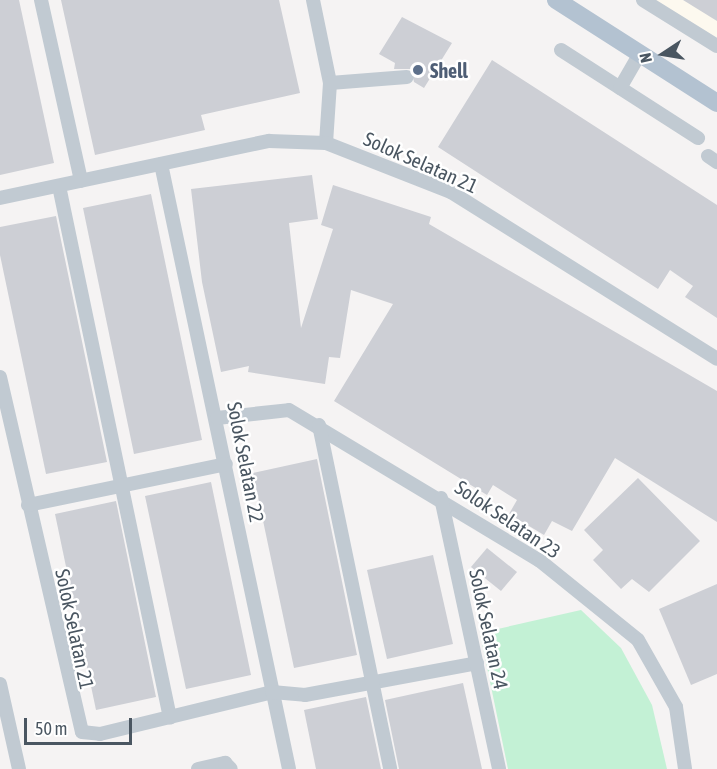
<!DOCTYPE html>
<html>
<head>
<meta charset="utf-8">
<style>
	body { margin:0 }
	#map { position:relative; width:717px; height:769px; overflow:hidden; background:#f5f3f3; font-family:"Asap Condensed",sans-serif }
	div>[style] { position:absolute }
	.commercial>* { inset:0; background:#fdf9ef }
	.green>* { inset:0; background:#c3f1d5 }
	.building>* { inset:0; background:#cdcfd5 }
	.minor>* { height:14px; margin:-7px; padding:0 7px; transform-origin:7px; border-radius:7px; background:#c1cad2 }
	.major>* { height:18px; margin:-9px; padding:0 9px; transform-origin:9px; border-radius:9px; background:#b3c2d1 }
	.dots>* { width:16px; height:16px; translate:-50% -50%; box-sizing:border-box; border:3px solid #fff; border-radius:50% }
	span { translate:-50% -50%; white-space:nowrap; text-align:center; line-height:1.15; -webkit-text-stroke:5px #fff; paint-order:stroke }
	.service-label { font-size:20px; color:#4e5e75; font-weight:700 }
	.left { translate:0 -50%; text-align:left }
	.street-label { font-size:20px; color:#4a5661 }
	.north { position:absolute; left:633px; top:24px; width:60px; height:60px; -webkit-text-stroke:4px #fff; paint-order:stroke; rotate:258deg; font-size:16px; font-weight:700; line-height:24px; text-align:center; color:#4a5661 }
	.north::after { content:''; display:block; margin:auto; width:21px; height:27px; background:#4a5661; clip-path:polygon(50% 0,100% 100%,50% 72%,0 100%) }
	.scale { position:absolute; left:24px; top:718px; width:108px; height:27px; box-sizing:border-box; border:3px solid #4a5661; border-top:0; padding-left:8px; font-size:18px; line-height:21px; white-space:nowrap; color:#4a5661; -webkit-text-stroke:4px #fff; paint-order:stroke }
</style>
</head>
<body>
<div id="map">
	<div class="commercial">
		<i style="clip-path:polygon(655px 0,717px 0,717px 38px)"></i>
	</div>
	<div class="green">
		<i style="clip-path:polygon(581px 610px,621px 648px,652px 705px,667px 769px,508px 769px,480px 633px)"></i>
	</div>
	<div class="building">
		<i style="clip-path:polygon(0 0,19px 0,54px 163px,0 175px)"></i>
		<i style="clip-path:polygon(61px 0,279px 0,300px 93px,201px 115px,205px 130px,95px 155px)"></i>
		<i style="clip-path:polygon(683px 0,717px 0,717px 21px)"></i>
		<i style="clip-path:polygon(402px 17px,452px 43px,424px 88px,414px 82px,411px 69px,394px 69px,395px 63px,379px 54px)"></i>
		<i style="clip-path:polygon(492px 60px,717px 205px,717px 318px,685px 297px,693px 286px,670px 270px,658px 289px,438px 147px)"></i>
		<i style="clip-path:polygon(312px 175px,318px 219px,289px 223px,301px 328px,333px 229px,321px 225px,333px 185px,431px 217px,429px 224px,717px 391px,717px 522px,615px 458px,572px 531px,552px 521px,544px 535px,509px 514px,517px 500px,493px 485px,487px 495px,334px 401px,393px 304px,351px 290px,340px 358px,329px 357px,325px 384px,248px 372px,249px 366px,221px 372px,202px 282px,191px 189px)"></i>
		<i style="clip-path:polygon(151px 194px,202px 440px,134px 454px,83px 208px)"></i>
		<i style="clip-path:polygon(56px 216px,107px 462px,46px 474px,0 255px,0 227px)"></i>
		<i style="clip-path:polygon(317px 459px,357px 655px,294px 668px,253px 473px)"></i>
		<i style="clip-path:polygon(638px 478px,700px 541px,649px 592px,632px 579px,621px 589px,593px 560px,603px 550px,584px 530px)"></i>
		<i style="clip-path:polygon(211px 482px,251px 675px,186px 689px,145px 496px)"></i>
		<i style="clip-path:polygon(116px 501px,156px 697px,96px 710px,55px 514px)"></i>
		<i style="clip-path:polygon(487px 548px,517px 572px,501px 591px,471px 567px)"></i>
		<i style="clip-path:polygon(433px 555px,453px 644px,387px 659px,367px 570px)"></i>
		<i style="clip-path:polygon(717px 584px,717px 674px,691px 685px,659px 609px)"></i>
		<i style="clip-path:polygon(463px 683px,482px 769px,399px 769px,385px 700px)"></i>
		<i style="clip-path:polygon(366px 697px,381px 769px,316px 769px,304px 710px)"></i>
	</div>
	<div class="minor">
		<i style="left:41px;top:0;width:185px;rotate:77.5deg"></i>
		<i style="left:313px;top:0;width:85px;rotate:78.4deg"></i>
		<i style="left:330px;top:83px;width:60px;rotate:93.8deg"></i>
		<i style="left:643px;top:0;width:87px;rotate:31.9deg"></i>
		<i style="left:561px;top:50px;width:163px;rotate:32.7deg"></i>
		<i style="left:330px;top:83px;width:77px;rotate:-4.5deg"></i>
		<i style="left:620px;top:88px;width:39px;rotate:-60deg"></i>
		<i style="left:708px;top:156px;width:11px;rotate:34deg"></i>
		<i style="left:161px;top:164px;width:618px;rotate:78.05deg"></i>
		<i style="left:59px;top:186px;width:543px;rotate:78.21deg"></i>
		<i style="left:0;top:198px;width:275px;rotate:-12deg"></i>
		<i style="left:269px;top:141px;width:57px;rotate:2deg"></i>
		<i style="left:326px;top:143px;width:134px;rotate:21.4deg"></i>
		<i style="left:451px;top:192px;width:314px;rotate:32.1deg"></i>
		<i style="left:0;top:377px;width:364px;rotate:77deg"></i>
		<i style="left:82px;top:732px;width:18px;rotate:6deg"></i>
		<i style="left:100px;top:734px;width:177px;rotate:-13.7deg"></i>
		<i style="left:272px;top:692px;width:33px;rotate:5deg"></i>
		<i style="left:305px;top:695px;width:175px;rotate:-10.5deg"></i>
		<i style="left:217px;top:418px;width:72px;rotate:-6.3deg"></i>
		<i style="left:289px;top:410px;width:292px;rotate:31deg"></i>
		<i style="left:539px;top:560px;width:127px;rotate:38.9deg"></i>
		<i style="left:638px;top:640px;width:77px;rotate:60.4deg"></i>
		<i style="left:676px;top:707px;width:63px;rotate:81.7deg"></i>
		<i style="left:319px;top:425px;width:351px;rotate:78.3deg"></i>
		<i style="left:441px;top:498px;width:277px;rotate:77.9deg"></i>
		<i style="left:28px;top:505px;width:202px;rotate:-11.7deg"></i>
		<i style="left:0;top:684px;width:87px;rotate:77.4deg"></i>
		<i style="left:198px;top:769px;width:28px;rotate:-13deg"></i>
		<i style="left:225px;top:763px;width:8px;rotate:45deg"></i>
	</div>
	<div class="major">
		<i style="left:556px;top:0;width:191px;rotate:32.6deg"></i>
	</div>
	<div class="dots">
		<i style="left:418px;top:70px;background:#5c6f8a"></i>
	</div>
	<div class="service-label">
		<span class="left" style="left:430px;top:70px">Shell</span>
	</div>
	<div class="street-label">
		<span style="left:421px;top:162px;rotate:24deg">Solok Selatan 21</span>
		<span style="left:246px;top:462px;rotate:79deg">Solok Selatan 22</span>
		<span style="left:508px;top:519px;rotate:34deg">Solok Selatan 23</span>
		<span style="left:75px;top:629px;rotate:78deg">Solok Selatan 21</span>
		<span style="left:489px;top:629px;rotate:78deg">Solok Selatan 24</span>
	</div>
	<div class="north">N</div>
	<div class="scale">50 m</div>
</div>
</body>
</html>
